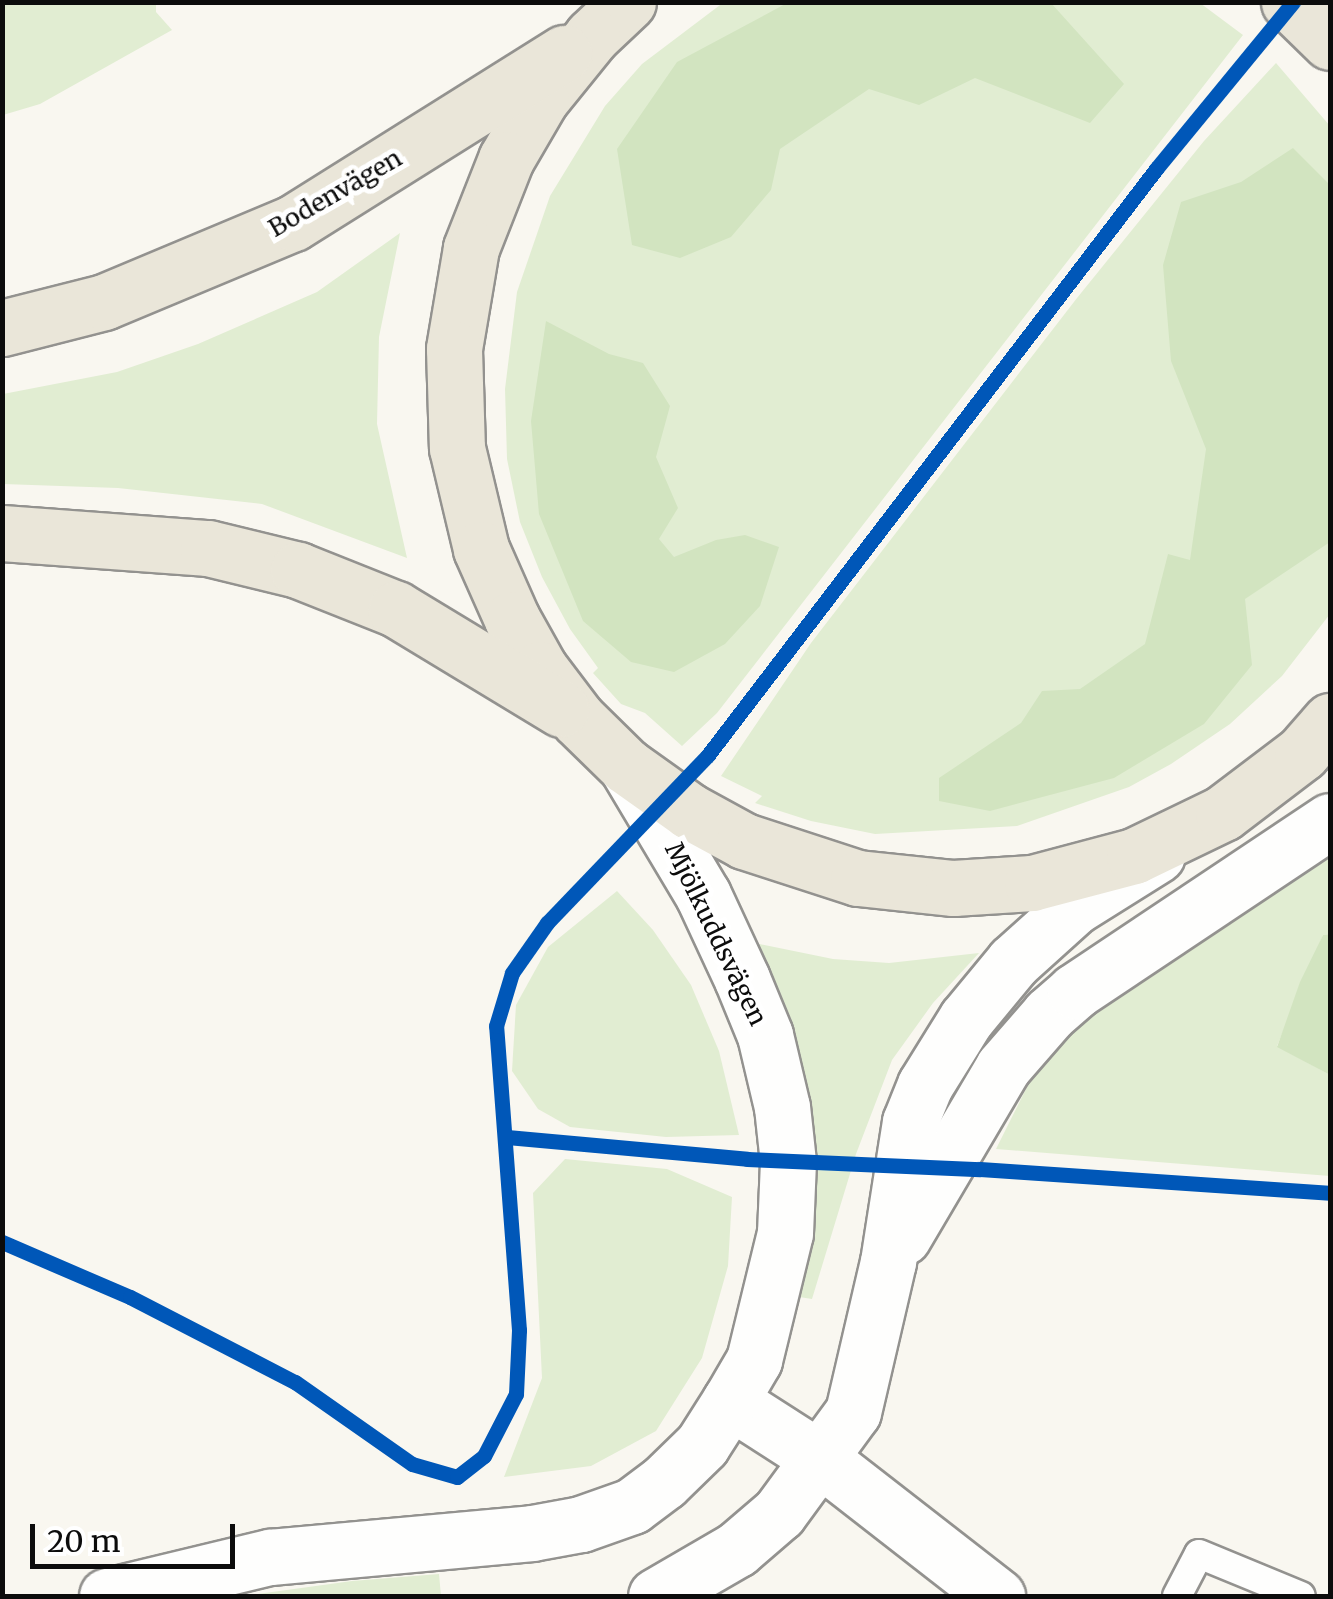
<!DOCTYPE html>
<html>
<head>
<meta charset="utf-8">
<style>
	body { margin:0 }
	#map { position:relative; width:1333px; height:1599px; overflow:hidden; background:#f9f7f0; font-family:Merriweather,serif }
	div>[style] { position:absolute }
	.green>* { inset:0; background:#e1edd2 }
	.forest>* { inset:0; background:#d2e4c0 }
	.roads { filter:drop-shadow(2px 0 #93928f) drop-shadow(-2px 0 #93928f) drop-shadow(0 2px #93928f) drop-shadow(0 -2px #93928f) }
	.service>* { height:28px; margin:-14px; padding:0 14px; transform-origin:14px; border-radius:14px; background:#fefefd }
	.tertiary>* { height:55px; margin:-27.5px; padding:0 27.5px; transform-origin:27.5px; border-radius:27.5px; background:#fefefd }
	.primary>* { height:55px; margin:-27.5px; padding:0 27.5px; transform-origin:27.5px; border-radius:27.5px; background:#eae6d9 }
	.cycleway>* { height:15px; margin:-7.5px; padding:0 7.5px; transform-origin:7.5px; border-radius:7.5px; background:#0057b8 }
	span { translate:-50% -50%; white-space:nowrap; text-align:center; line-height:1.15; -webkit-text-stroke:10px #fff; paint-order:stroke }
	.street-label { font-size:25px; color:#0c0c0c }
	.frame { position:absolute; inset:0; border:5px solid #0c0c0c; pointer-events:none }
	.scale { position:absolute; left:30px; top:1524px; width:205px; height:45px; box-sizing:border-box; border:5px solid #0c0c0c; border-top:0; padding-left:12px; font-size:30px; line-height:35px; white-space:nowrap; color:#0c0c0c; -webkit-text-stroke:8px #fff; paint-order:stroke }
</style>
</head>
<body>
<div id="map">
	<div class="green">
		<i style="clip-path:polygon(3px 2px,156px 3px,156px 12px,172px 30px,40px 104px,3px 115px)"></i>
		<i style="clip-path:polygon(724px 2px,1200px 3px,1243px 35px,717px 713px,682px 746px,645px 713px,621px 704px,593px 673px,598px 668px,570px 629px,542px 577px,520px 522px,507px 459px,505px 389px,517px 292px,550px 196px,605px 106px,642px 64px)"></i>
		<i style="clip-path:polygon(1276px 63px,1330px 126px,1330px 614px,1282px 676px,1230px 724px,1171px 764px,1129px 787px,1017px 826px,875px 834px,811px 821px,755px 803px,762px 796px,721px 776px,811px 643px,1077px 298px,1204px 141px)"></i>
		<i style="clip-path:polygon(400px 233px,379px 337px,377px 424px,407px 558px,262px 504px,118px 488px,3px 484px,3px 394px,117px 372px,198px 344px,317px 292px)"></i>
		<i style="clip-path:polygon(1330px 856px,1330px 934px,1323px 935px,1277px 1046px,1330px 1075px,1330px 1176px,996px 1149px,1030px 1081px,1085px 1019px,1254px 901px)"></i>
		<i style="clip-path:polygon(617px 891px,653px 930px,691px 985px,719px 1051px,739px 1135px,666px 1137px,570px 1127px,538px 1109px,512px 1071px,516px 1005px,548px 947px)"></i>
		<i style="clip-path:polygon(740px 940px,833px 959px,889px 963px,979px 953px,933px 1003px,892px 1060px,856px 1154px,812px 1299px,793px 1296px)"></i>
		<i style="clip-path:polygon(565px 1159px,667px 1169px,732px 1197px,728px 1266px,702px 1358px,656px 1431px,591px 1466px,504px 1477px,542px 1378px,533px 1193px)"></i>
		<i style="clip-path:polygon(439px 1574px,441px 1596px,244px 1596px,352px 1581px)"></i>
	</div>
	<div class="forest">
		<i style="clip-path:polygon(789px 2px,1051px 3px,1124px 84px,1090px 123px,975px 78px,919px 105px,869px 89px,780px 149px,771px 190px,731px 237px,680px 258px,632px 245px,617px 149px,677px 62px)"></i>
		<i style="clip-path:polygon(1293px 148px,1330px 185px,1330px 542px,1245px 599px,1252px 665px,1204px 724px,1114px 778px,990px 811px,939px 801px,939px 778px,1021px 723px,1042px 691px,1080px 689px,1145px 644px,1168px 554px,1190px 560px,1206px 449px,1171px 361px,1163px 265px,1181px 202px,1241px 182px)"></i>
		<i style="clip-path:polygon(546px 321px,609px 354px,643px 363px,670px 406px,656px 457px,678px 508px,659px 539px,674px 557px,716px 540px,745px 535px,779px 547px,760px 606px,725px 644px,674px 672px,631px 662px,583px 621px,539px 514px,531px 421px)"></i>
		<i style="clip-path:polygon(1330px 934px,1330px 1075px,1277px 1047px,1300px 982px,1323px 935px)"></i>
	</div>
	<div class="roads">
		<div class="service">
			<i style="left:1177px;top:1596px;width:47px;rotate:-62.4deg"></i>
			<i style="left:1199px;top:1554px;width:110px;rotate:22.4deg"></i>
		</div>
		<div class="tertiary">
			<i style="left:903px;top:1237px;width:197px;rotate:-59.5deg"></i>
			<i style="left:1003px;top:1067px;width:70px;rotate:-49deg"></i>
			<i style="left:1049px;top:1014px;width:35px;rotate:-41deg"></i>
			<i style="left:1075px;top:991px;width:306px;rotate:-33.7deg"></i>
			<i style="left:730px;top:1401px;width:109px;rotate:32.7deg"></i>
			<i style="left:822px;top:1460px;width:222px;rotate:37.9deg"></i>
			<i style="left:107px;top:1596px;width:168px;rotate:-13.5deg"></i>
			<i style="left:270px;top:1557px;width:263px;rotate:-5.2deg"></i>
			<i style="left:532px;top:1533px;width:50px;rotate:-10.4deg"></i>
			<i style="left:581px;top:1524px;width:54px;rotate:-19.4deg"></i>
			<i style="left:632px;top:1506px;width:40px;rotate:-37deg"></i>
			<i style="left:664px;top:1482px;width:53px;rotate:-44.2deg"></i>
			<i style="left:702px;top:1445px;width:52px;rotate:-57.5deg"></i>
			<i style="left:730px;top:1401px;width:48px;rotate:-59.7deg"></i>
			<i style="left:754px;top:1360px;width:131px;rotate:-76.3deg"></i>
			<i style="left:785px;top:1233px;width:71px;rotate:-87.6deg"></i>
			<i style="left:788px;top:1162px;width:55px;rotate:-96.2deg"></i>
			<i style="left:782px;top:1107px;width:74px;rotate:-103.3deg"></i>
			<i style="left:765px;top:1035px;width:61px;rotate:-112.3deg"></i>
			<i style="left:742px;top:979px;width:93px;rotate:-114.9deg"></i>
			<i style="left:703px;top:895px;width:150px;rotate:-120.8deg"></i>
			<i style="left:656px;top:1596px;width:94px;rotate:-30.1deg"></i>
			<i style="left:737px;top:1549px;width:55px;rotate:-40.6deg"></i>
			<i style="left:779px;top:1513px;width:125px;rotate:-53.8deg"></i>
			<i style="left:853px;top:1412px;width:154px;rotate:-76.9deg"></i>
			<i style="left:888px;top:1262px;width:142px;rotate:-81.1deg"></i>
			<i style="left:910px;top:1122px;width:40px;rotate:-68deg"></i>
			<i style="left:925px;top:1085px;width:78px;rotate:-58.2deg"></i>
			<i style="left:966px;top:1019px;width:74px;rotate:-50.5deg"></i>
			<i style="left:1013px;top:962px;width:82px;rotate:-42deg"></i>
			<i style="left:1074px;top:907px;width:98px;rotate:-32.1deg"></i>
		</div>
		<div class="primary">
			<i style="left:628px;top:2px;width:50px;rotate:136.6deg"></i>
			<i style="left:592px;top:36px;width:81px;rotate:129deg"></i>
			<i style="left:541px;top:99px;width:69px;rotate:120.3deg"></i>
			<i style="left:506px;top:159px;width:96px;rotate:111.5deg"></i>
			<i style="left:471px;top:248px;width:102px;rotate:99.6deg"></i>
			<i style="left:454px;top:349px;width:99px;rotate:88.3deg"></i>
			<i style="left:457px;top:448px;width:104px;rotate:76.6deg"></i>
			<i style="left:481px;top:549px;width:77px;rotate:66.1deg"></i>
			<i style="left:512px;top:619px;width:57px;rotate:60.8deg"></i>
			<i style="left:540px;top:669px;width:63px;rotate:52.8deg"></i>
			<i style="left:578px;top:719px;width:67px;rotate:44.4deg"></i>
			<i style="left:626px;top:766px;width:77px;rotate:35.5deg"></i>
			<i style="left:689px;top:811px;width:63px;rotate:28.6deg"></i>
			<i style="left:744px;top:841px;width:120px;rotate:18deg"></i>
			<i style="left:858px;top:878px;width:96px;rotate:6deg"></i>
			<i style="left:953px;top:888px;width:79px;rotate:-3.6deg"></i>
			<i style="left:1032px;top:883px;width:106px;rotate:-14.8deg"></i>
			<i style="left:1134px;top:856px;width:99px;rotate:-25.8deg"></i>
			<i style="left:1223px;top:813px;width:99px;rotate:-37.2deg"></i>
			<i style="left:1302px;top:753px;width:43px;rotate:-48.8deg"></i>
			<i style="left:1289px;top:2px;width:57px;rotate:44.3deg"></i>
			<i style="left:2px;top:328px;width:105px;rotate:-14.3deg"></i>
			<i style="left:104px;top:302px;width:205px;rotate:-22.7deg"></i>
			<i style="left:293px;top:223px;width:320px;rotate:-32.1deg"></i>
			<i style="left:2px;top:533px;width:207px;rotate:4.2deg"></i>
			<i style="left:208px;top:548px;width:93px;rotate:13.7deg"></i>
			<i style="left:298px;top:570px;width:105px;rotate:21.7deg"></i>
			<i style="left:396px;top:609px;width:193px;rotate:31.2deg"></i>
		</div>
	</div>
	<div class="cycleway">
		<i style="left:507px;top:1137px;width:241px;rotate:5.2deg"></i>
		<i style="left:747px;top:1159px;width:233px;rotate:2.5deg"></i>
		<i style="left:980px;top:1169px;width:351px;rotate:3.9deg"></i>
		<i style="left:2px;top:1242px;width:139px;rotate:23.3deg"></i>
		<i style="left:130px;top:1297px;width:186px;rotate:27.3deg"></i>
		<i style="left:295px;top:1382px;width:143px;rotate:35deg"></i>
		<i style="left:412px;top:1464px;width:47px;rotate:16.1deg"></i>
		<i style="left:457px;top:1477px;width:34px;rotate:-38deg"></i>
		<i style="left:484px;top:1456px;width:70px;rotate:-62.7deg"></i>
		<i style="left:516px;top:1394px;width:64px;rotate:-87.3deg"></i>
		<i style="left:519px;top:1330px;width:305px;rotate:-94.3deg"></i>
		<i style="left:496px;top:1026px;width:55px;rotate:-73.2deg"></i>
		<i style="left:512px;top:973px;width:61px;rotate:-55deg"></i>
		<i style="left:547px;top:923px;width:233px;rotate:-46.2deg"></i>
		<i style="left:708px;top:755px;width:738px;rotate:-52.6deg"></i>
		<i style="left:1156px;top:169px;width:216px;rotate:-50.6deg"></i>
	</div>
	<div class="street-label">
		<span style="left:335px;top:193px;rotate:-30deg">Bodenvägen</span>
		<span style="left:716px;top:934px;rotate:64deg">Mjölkuddsvägen</span>
	</div>
	<div class="frame"></div>
	<div class="scale">20 m</div>
</div>
</body>
</html>
